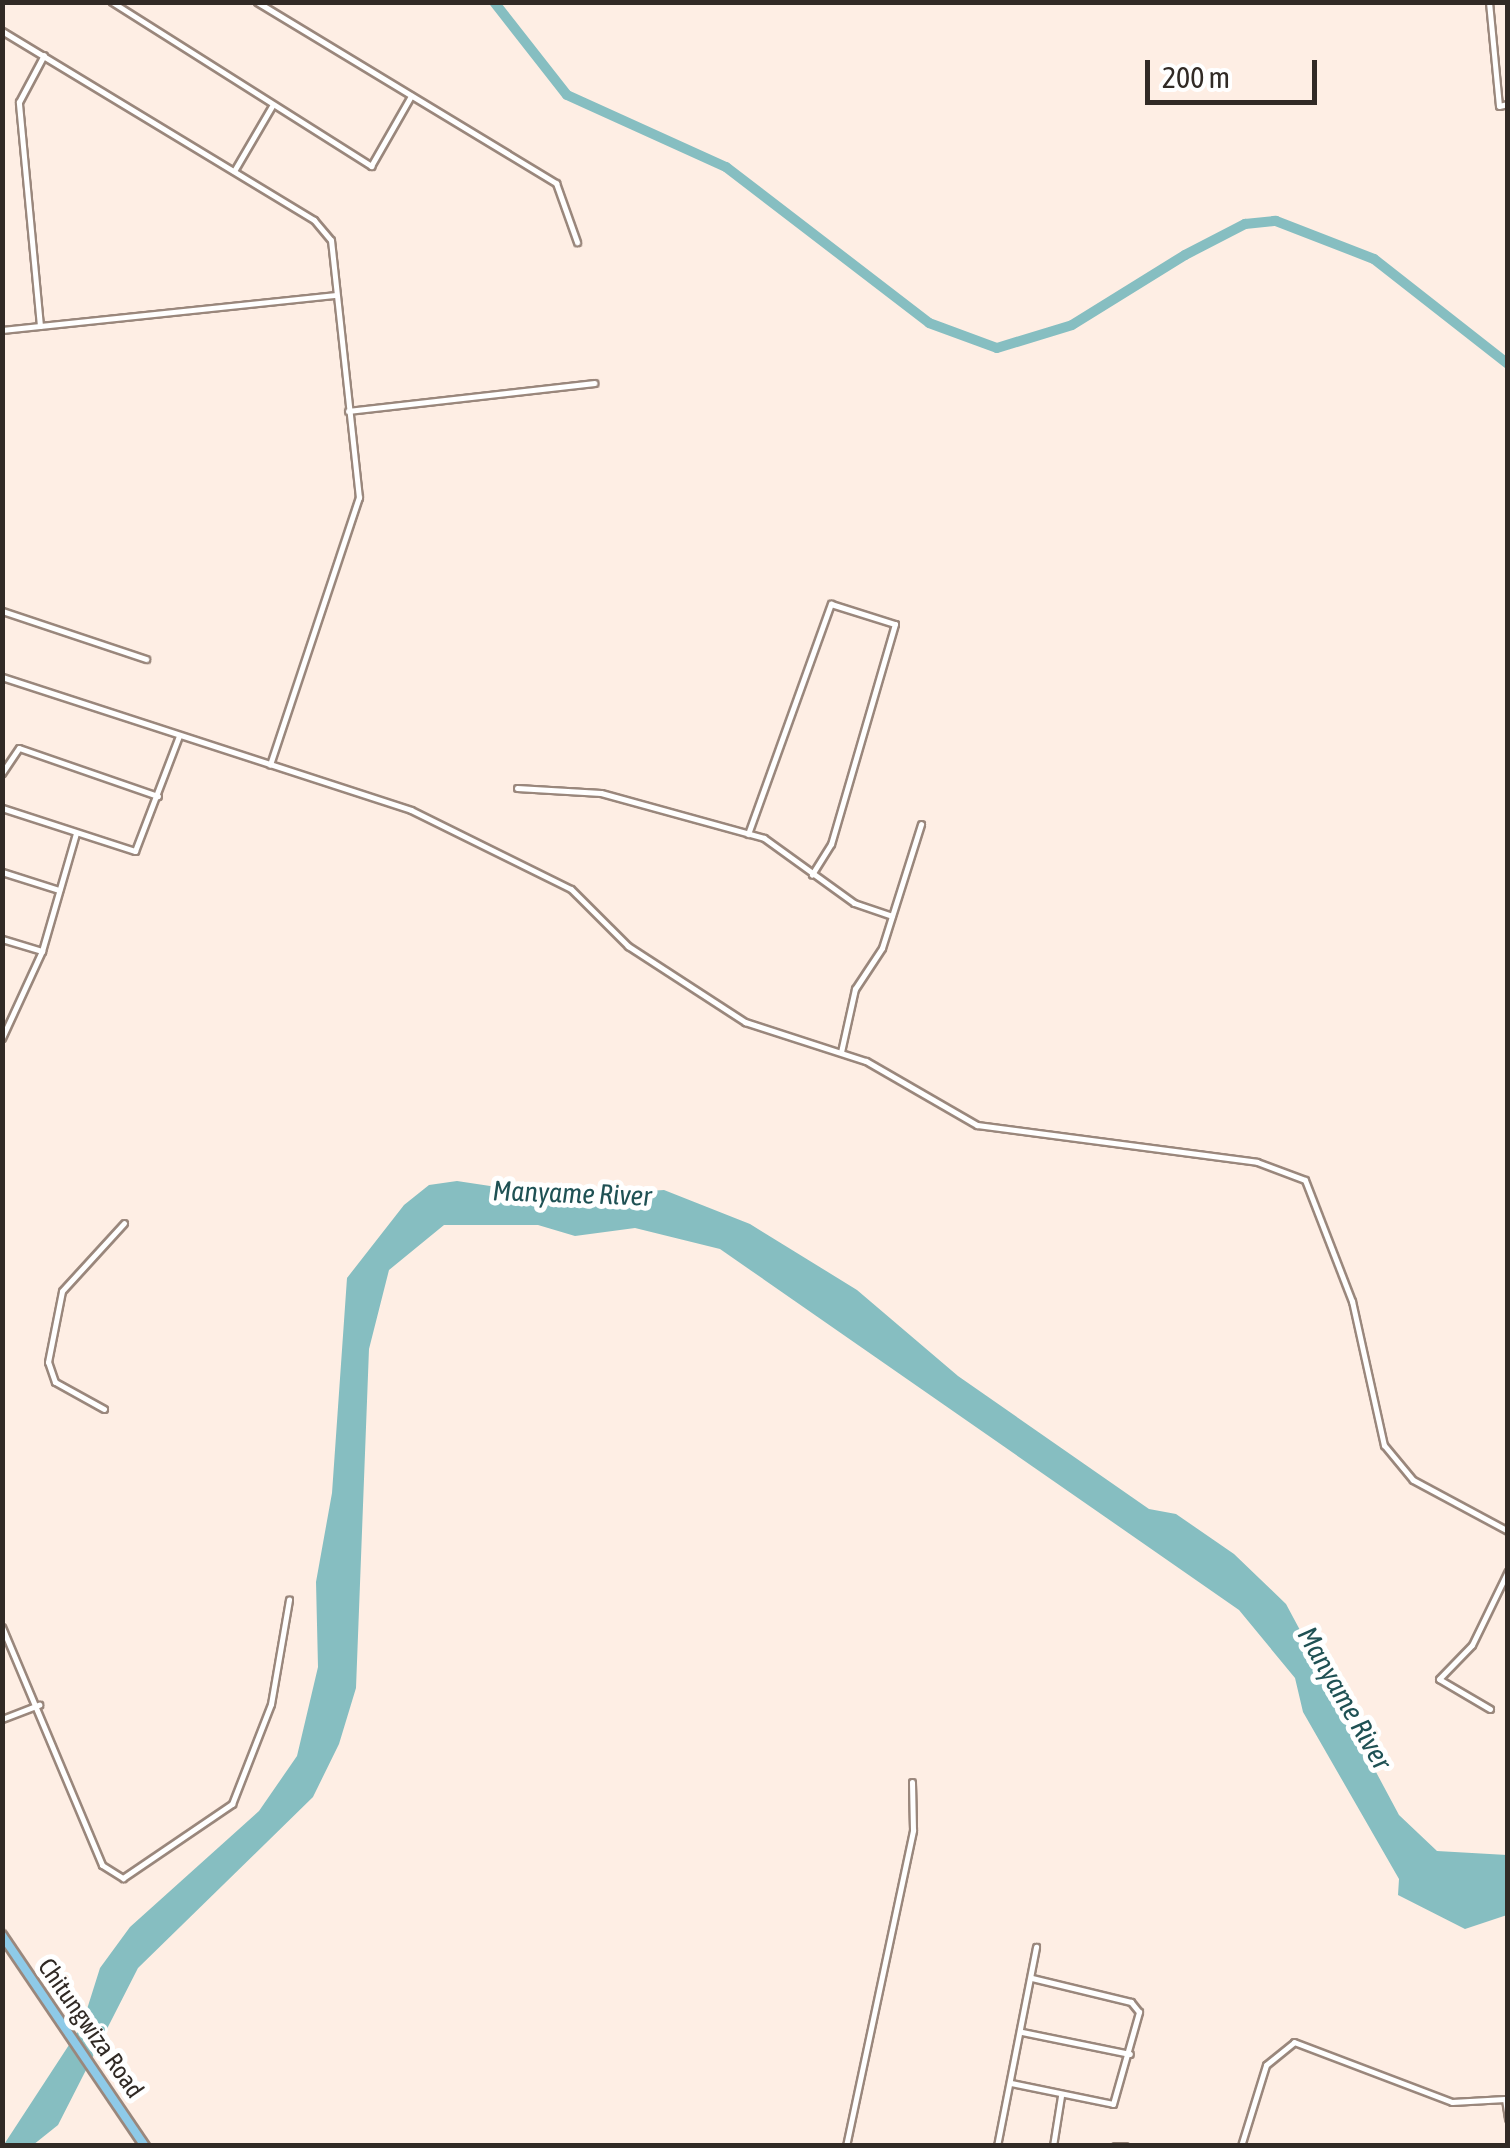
<!DOCTYPE html>
<html>
<head>
<meta charset="utf-8">
<style>
	body { margin:0 }
	#map { position:relative; width:1510px; height:2148px; overflow:hidden; background:#feeee4; font-family:"Asap Condensed",sans-serif }
	div>[style] { position:absolute }
	.water>* { inset:0; background:#86bec1 }
	.river>* { height:10px; margin:-5px; padding:0 5px; transform-origin:5px; border-radius:5px; background:#86bec1 }
	.roads { filter:drop-shadow(2px 0 #9a877c) drop-shadow(-2px 0 #9a877c) drop-shadow(0 2px #9a877c) drop-shadow(0 -2px #9a877c) }
	.street>* { height:5px; margin:-2.5px; padding:0 2.5px; transform-origin:2.5px; border-radius:2.5px; background:#fff }
	.primary>* { height:8px; margin:-4px; padding:0 4px; transform-origin:4px; border-radius:4px; background:#8ecae8 }
	span { translate:-50% -50%; white-space:nowrap; text-align:center; line-height:1.15; -webkit-text-stroke:10px #fff; paint-order:stroke }
	.street-label { font-size:25px; color:#312a25 }
	.water-label { font-size:28px; color:#1f5154; font-style:italic }
	.frame { position:absolute; inset:0; border:5px solid #312a25; pointer-events:none }
	.scale { position:absolute; left:1145px; top:60px; width:172px; height:45px; box-sizing:border-box; border:5px solid #312a25; border-top:0; padding-left:12px; font-size:30px; line-height:35px; white-space:nowrap; color:#312a25; -webkit-text-stroke:8px #fff; paint-order:stroke }
</style>
</head>
<body>
<div id="map">
	<div class="water">
		<i style="clip-path:polygon(457px 1181px,562px 1197px,664px 1190px,750px 1224px,857px 1290px,958px 1376px,1149px 1509px,1176px 1514px,1234px 1554px,1286px 1604px,1399px 1815px,1437px 1851px,1507px 1855px,1507px 1915px,1465px 1929px,1398px 1895px,1399px 1879px,1303px 1712px,1295px 1678px,1239px 1610px,720px 1249px,635px 1228px,575px 1236px,538px 1225px,444px 1225px,389px 1270px,369px 1349px,356px 1688px,339px 1744px,313px 1797px,138px 1968px,58px 2125px,33px 2145px,3px 2146px,82px 2025px,100px 1968px,130px 1927px,259px 1811px,297px 1756px,318px 1667px,316px 1582px,332px 1493px,347px 1278px,404px 1205px,429px 1185px)"></i>
	</div>
	<div class="river">
		<i style="left:494px;top:2px;width:118px;rotate:51.9deg"></i>
		<i style="left:567px;top:95px;width:175px;rotate:24.4deg"></i>
		<i style="left:726px;top:167px;width:256px;rotate:37.5deg"></i>
		<i style="left:929px;top:323px;width:72px;rotate:20.2deg"></i>
		<i style="left:997px;top:348px;width:78px;rotate:-17deg"></i>
		<i style="left:1072px;top:325px;width:133px;rotate:-31.8deg"></i>
		<i style="left:1185px;top:255px;width:68px;rotate:-27.3deg"></i>
		<i style="left:1245px;top:224px;width:31px;rotate:-6deg"></i>
		<i style="left:1276px;top:221px;width:105px;rotate:21.2deg"></i>
		<i style="left:1374px;top:259px;width:170px;rotate:38.1deg"></i>
	</div>
	<div class="roads">
		<div class="street">
			<i style="left:112px;top:2px;width:307px;rotate:32.3deg"></i>
			<i style="left:371px;top:166px;width:81px;rotate:-60.3deg"></i>
			<i style="left:257px;top:2px;width:350px;rotate:31.2deg"></i>
			<i style="left:556px;top:183px;width:63px;rotate:70.4deg"></i>
			<i style="left:1489px;top:2px;width:104px;rotate:84.5deg"></i>
			<i style="left:1499px;top:106px;width:9px;rotate:-13deg"></i>
			<i style="left:2px;top:31px;width:365px;rotate:31.2deg"></i>
			<i style="left:314px;top:220px;width:26px;rotate:50deg"></i>
			<i style="left:331px;top:240px;width:259px;rotate:83.8deg"></i>
			<i style="left:359px;top:497px;width:282px;rotate:108.4deg"></i>
			<i style="left:234px;top:171px;width:75px;rotate:-59.7deg"></i>
			<i style="left:40px;top:326px;width:225px;rotate:-95.4deg"></i>
			<i style="left:19px;top:102px;width:53px;rotate:-62deg"></i>
			<i style="left:2px;top:330px;width:336px;rotate:-6deg"></i>
			<i style="left:348px;top:411px;width:248px;rotate:-6.5deg"></i>
			<i style="left:2px;top:611px;width:152px;rotate:18.4deg"></i>
			<i style="left:2px;top:677px;width:430px;rotate:18deg"></i>
			<i style="left:411px;top:810px;width:178px;rotate:26.3deg"></i>
			<i style="left:571px;top:889px;width:81px;rotate:45deg"></i>
			<i style="left:628px;top:946px;width:140px;rotate:33deg"></i>
			<i style="left:745px;top:1022px;width:127px;rotate:17.9deg"></i>
			<i style="left:866px;top:1061px;width:128px;rotate:30deg"></i>
			<i style="left:977px;top:1125px;width:282px;rotate:7.5deg"></i>
			<i style="left:1257px;top:1162px;width:51px;rotate:20.6deg"></i>
			<i style="left:1305px;top:1180px;width:130px;rotate:68.8deg"></i>
			<i style="left:1352px;top:1301px;width:148px;rotate:77.5deg"></i>
			<i style="left:1384px;top:1445px;width:45px;rotate:50.4deg"></i>
			<i style="left:1413px;top:1480px;width:108px;rotate:28.2deg"></i>
			<i style="left:2px;top:773px;width:30px;rotate:-56deg"></i>
			<i style="left:19px;top:748px;width:147px;rotate:19.1deg"></i>
			<i style="left:517px;top:788px;width:84px;rotate:3.4deg"></i>
			<i style="left:601px;top:793px;width:169px;rotate:15.4deg"></i>
			<i style="left:764px;top:838px;width:111px;rotate:35.8deg"></i>
			<i style="left:854px;top:903px;width:40px;rotate:18.9deg"></i>
			<i style="left:2px;top:808px;width:140px;rotate:17.9deg"></i>
			<i style="left:135px;top:851px;width:123px;rotate:-69.1deg"></i>
			<i style="left:748px;top:834px;width:245px;rotate:-70.2deg"></i>
			<i style="left:831px;top:604px;width:67px;rotate:17.4deg"></i>
			<i style="left:895px;top:624px;width:229px;rotate:106.2deg"></i>
			<i style="left:831px;top:844px;width:36px;rotate:122deg"></i>
			<i style="left:2px;top:872px;width:60px;rotate:17.5deg"></i>
			<i style="left:2px;top:939px;width:42px;rotate:16.7deg"></i>
			<i style="left:2px;top:1038px;width:96px;rotate:-65.3deg"></i>
			<i style="left:42px;top:951px;width:123px;rotate:-73.9deg"></i>
			<i style="left:841px;top:1052px;width:65px;rotate:-77.5deg"></i>
			<i style="left:855px;top:989px;width:49px;rotate:-56.6deg"></i>
			<i style="left:882px;top:948px;width:130px;rotate:-72.5deg"></i>
			<i style="left:104px;top:1409px;width:56px;rotate:-151.1deg"></i>
			<i style="left:55px;top:1382px;width:21px;rotate:-109deg"></i>
			<i style="left:48px;top:1362px;width:72px;rotate:-78.8deg"></i>
			<i style="left:62px;top:1291px;width:92px;rotate:-47.6deg"></i>
			<i style="left:2px;top:1627px;width:258px;rotate:67.2deg"></i>
			<i style="left:102px;top:1865px;width:25px;rotate:32deg"></i>
			<i style="left:123px;top:1878px;width:132px;rotate:-34.2deg"></i>
			<i style="left:232px;top:1804px;width:107px;rotate:-68.7deg"></i>
			<i style="left:271px;top:1704px;width:106px;rotate:-80.2deg"></i>
			<i style="left:1490px;top:1709px;width:59px;rotate:-149.5deg"></i>
			<i style="left:1439px;top:1679px;width:47px;rotate:-45.9deg"></i>
			<i style="left:1472px;top:1645px;width:82px;rotate:-64.1deg"></i>
			<i style="left:2px;top:1719px;width:40px;rotate:-21deg"></i>
			<i style="left:1022px;top:2032px;width:110px;rotate:11.5deg"></i>
			<i style="left:1011px;top:2083px;width:104px;rotate:11.6deg"></i>
			<i style="left:1113px;top:2104px;width:96px;rotate:-74.2deg"></i>
			<i style="left:1139px;top:2012px;width:13px;rotate:-129deg"></i>
			<i style="left:1131px;top:2002px;width:102px;rotate:-166.4deg"></i>
			<i style="left:846px;top:2146px;width:323px;rotate:-78deg"></i>
			<i style="left:913px;top:1830px;width:48px;rotate:-91.2deg"></i>
			<i style="left:997px;top:2146px;width:203px;rotate:-78.9deg"></i>
			<i style="left:1053px;top:2146px;width:51px;rotate:-80.9deg"></i>
			<i style="left:1115px;top:2146px;width:10px"></i>
			<i style="left:1241px;top:2146px;width:85px;rotate:-72.8deg"></i>
			<i style="left:1266px;top:2065px;width:36px;rotate:-39deg"></i>
			<i style="left:1294px;top:2042px;width:169px;rotate:20.8deg"></i>
			<i style="left:1452px;top:2102px;width:53px;rotate:-3.2deg"></i>
			<i style="left:1505px;top:2099px;width:20px;rotate:81deg"></i>
		</div>
		<div class="primary">
			<i style="left:2px;top:1935px;width:255px;rotate:55.9deg"></i>
		</div>
	</div>
	<div class="street-label">
		<span style="left:91px;top:2028px;rotate:55deg">Chitungwiza Road</span>
	</div>
	<div class="water-label">
		<span style="left:572px;top:1193px;rotate:2deg">Manyame River</span>
		<span style="left:1345px;top:1698px;rotate:60deg">Manyame River</span>
	</div>
	<div class="frame"></div>
	<div class="scale">200 m</div>
</div>
</body>
</html>
